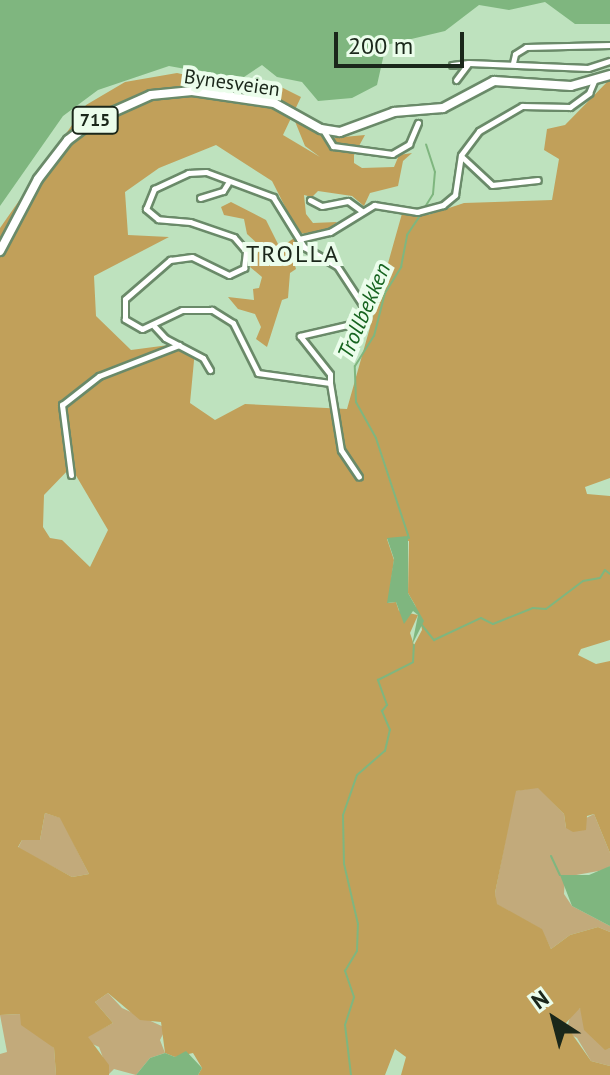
<!DOCTYPE html>
<html>
<head>
<meta charset="utf-8">
<style>
	body { margin:0 }
	#map { position:relative; width:610px; height:1075px; overflow:hidden; background:#bee2be; font-family:"PT Sans",sans-serif }
	div>[style] { position:absolute }
	.green>* { inset:0; background:#c2aa7b }
	.forest>* { inset:0; background:#c1a05a }
	.water>* { inset:0; background:#7fb67f }
	.stream>* { height:2px; margin:-1px; padding:0 1px; transform-origin:1px; border-radius:1px; background:#7fb67f }
	.roads { filter:drop-shadow(2px 0 #6a8a69) drop-shadow(-2px 0 #6a8a69) drop-shadow(0 2px #6a8a69) drop-shadow(0 -2px #6a8a69) }
	.street>* { height:5px; margin:-2.5px; padding:0 2.5px; transform-origin:2.5px; border-radius:2.5px; background:#fff }
	.primary>* { height:8px; margin:-4px; padding:0 4px; transform-origin:4px; border-radius:4px; background:#fff }
	span { translate:-50% -50%; white-space:nowrap; text-align:center; line-height:1.15; -webkit-text-stroke:8px #ebfdeb; paint-order:stroke }
	.shield-label span { padding:2px 6px; background:#ebfdeb; border:2px solid; border-radius:6px; -webkit-text-stroke-width:0 }
	.shield-label { font-size:18px; color:#1a271a; font-weight:700 }
	.street-label { font-size:20px; color:#1a271a }
	.water-label { font-size:22px; color:#16641f; font-style:italic }
	.quarter-label { font-size:24px; color:#1a271a; letter-spacing:2px }
	.north { position:absolute; left:514px; top:979px; width:80px; height:80px; -webkit-text-stroke:6px #ebfdeb; paint-order:stroke; rotate:324deg; font-size:22px; font-weight:700; line-height:32px; text-align:center; color:#1a271a }
	.north::after { content:''; display:block; margin:auto; width:28px; height:36px; background:#1a271a; clip-path:polygon(50% 0,100% 100%,50% 72%,0 100%) }
	.scale { position:absolute; left:334px; top:32px; width:130px; height:36px; box-sizing:border-box; border:4px solid #1a271a; border-top:0; padding-left:10px; font-size:24px; line-height:28px; white-space:nowrap; color:#1a271a; -webkit-text-stroke:6px #ebfdeb; paint-order:stroke }
</style>
</head>
<body>
<div id="map">
	<div class="green">
		<i style="clip-path:polygon(538px 787px,564px 814px,566px 828px,594px 814px,610px 853px,610px 866px,604px 870px,565px 877px,564px 894px,572px 906px,610px 926px,610px 932px,598px 927px,570px 935px,551px 949px,541px 929px,496px 904px,495px 893px,515px 791px)"></i>
		<i style="clip-path:polygon(45px 813px,61px 818px,89px 874px,72px 877px,18px 848px,22px 840px,40px 840px)"></i>
		<i style="clip-path:polygon(108px 993px,122px 1008px,166px 1028px,160px 1040px,165px 1053px,150px 1058px,136px 1075px,114px 1069px,109px 1074px,99px 1047px,88px 1042px,88px 1036px,113px 1023px,95px 1002px)"></i>
		<i style="clip-path:polygon(580px 1008px,605px 1049px,610px 1048px,610px 1066px,591px 1061px,577px 1038px,566px 1032px,571px 1013px)"></i>
		<i style="clip-path:polygon(21px 1014px,54px 1048px,56px 1075px,0 1075px,0 1054px,7px 1052px,0 1015px)"></i>
	</div>
	<div class="forest">
		<i style="clip-path:polygon(evenodd,177px 73px,231px 85px,269px 81px,301px 97px,283px 135px,320px 157px,305px 146px,294px 119px,333px 138px,365px 135px,354px 155px,354px 163px,362px 168px,394px 167px,399px 155px,412px 153px,403px 161px,398px 186px,370px 193px,364px 206px,352px 196px,318px 191px,312px 197px,304px 195px,306px 214px,313px 223px,337px 222px,327px 230px,299px 234px,272px 181px,216px 145px,159px 168px,125px 192px,128px 235px,169px 237px,94px 276px,96px 316px,131px 350px,184px 343px,195px 350px,190px 403px,215px 420px,245px 404px,347px 409px,403px 210px,428px 215px,464px 203px,552px 200px,559px 159px,544px 150px,547px 129px,565px 125px,610px 79px,610px 478px,585px 487px,587px 494px,610px 496px,610px 640px,581px 649px,578px 655px,596px 664px,610px 661px,610px 853px,594px 814px,587px 816px,586px 830px,573px 832px,566px 828px,564px 814px,538px 788px,516px 791px,495px 893px,497px 904px,542px 929px,551px 949px,570px 935px,598px 927px,610px 932px,610px 1048px,605px 1050px,584px 1030px,580px 1008px,565px 1024px,591px 1061px,610px 1066px,610px 1075px,401px 1075px,406px 1057px,395px 1049px,385px 1075px,198px 1075px,202px 1068px,193px 1053px,175px 1057px,165px 1053px,161px 1022px,140px 1020px,108px 993px,95px 1002px,113px 1023px,88px 1037px,109px 1065px,109px 1075px,56px 1075px,54px 1048px,21px 1025px,20px 1014px,0 1015px,0 228px,86px 105px,125px 82px,177px 73px,71px 467px,108px 530px,90px 567px,62px 540px,50px 538px,43px 527px,44px 495px,71px 467px,177px 73px,387px 539px,409px 541px,408px 593px,415px 605px,421px 624px,422px 630px,414px 645px,410px 633px,418px 615px,399px 611px,396px 602px,388px 603px,394px 560px,387px 539px,177px 73px,45px 813px,60px 818px,89px 874px,72px 877px,18px 847px,22px 840px,40px 840px,45px 813px)"></i>
		<i style="clip-path:polygon(231px 202px,266px 220px,280px 248px,294px 238px,301px 250px,293px 259px,296px 269px,290px 273px,288px 298px,282px 300px,267px 347px,256px 339px,261px 327px,255px 314px,238px 309px,228px 297px,254px 300px,253px 289px,259px 288px,262px 277px,250px 267px,261px 247px,247px 234px,244px 219px,224px 215px,221px 207px)"></i>
	</div>
	<div class="water">
		<i style="clip-path:polygon(0 0,610px 0,610px 24px,575px 24px,545px 2px,509px 10px,479px 5px,445px 31px,386px 45px,377px 85px,352px 98px,318px 101px,302px 82px,277px 77px,262px 65px,241px 79px,169px 66px,98px 90px,63px 116px,0 206px)"></i>
		<i style="clip-path:polygon(408px 536px,408px 593px,424px 621px,412px 645px,418px 615px,413px 611px,404px 624px,396px 602px,387px 603px,394px 559px,387px 538px)"></i>
		<i style="clip-path:polygon(610px 866px,610px 926px,572px 906px,560px 875px,589px 875px)"></i>
		<i style="clip-path:polygon(186px 1051px,202px 1068px,198px 1075px,136px 1075px,150px 1058px,165px 1053px,175px 1057px)"></i>
	</div>
	<div class="stream">
		<i style="left:425px;top:207px;width:15px;rotate:-58deg"></i>
		<i style="left:433px;top:194px;width:22px;rotate:-85deg"></i>
		<i style="left:435px;top:172px;width:29px;rotate:-108deg"></i>
		<i style="left:409px;top:538px;width:105px;rotate:-108.3deg"></i>
		<i style="left:376px;top:438px;width:41px;rotate:-119.1deg"></i>
		<i style="left:356px;top:402px;width:36px;rotate:-92deg"></i>
		<i style="left:355px;top:366px;width:36px;rotate:-58deg"></i>
		<i style="left:374px;top:336px;width:44px;rotate:-75.7deg"></i>
		<i style="left:385px;top:293px;width:31px;rotate:-58deg"></i>
		<i style="left:401px;top:267px;width:33px;rotate:-79deg"></i>
		<i style="left:407px;top:235px;width:27px;rotate:-56deg"></i>
		<i style="left:421px;top:624px;width:21px;rotate:51deg"></i>
		<i style="left:434px;top:640px;width:52px;rotate:-25.1deg"></i>
		<i style="left:481px;top:618px;width:13px;rotate:27deg"></i>
		<i style="left:493px;top:624px;width:43px;rotate:-21.8deg"></i>
		<i style="left:533px;top:608px;width:13px;rotate:4deg"></i>
		<i style="left:546px;top:609px;width:46px;rotate:-37.1deg"></i>
		<i style="left:583px;top:581px;width:17px;rotate:-10deg"></i>
		<i style="left:600px;top:578px;width:9px;rotate:-58deg"></i>
		<i style="left:605px;top:570px;width:6px;rotate:39deg"></i>
		<i style="left:551px;top:856px;width:21px;rotate:65deg"></i>
		<i style="left:351px;top:1075px;width:50px;rotate:-96.8deg"></i>
		<i style="left:345px;top:1025px;width:29px;rotate:-72deg"></i>
		<i style="left:354px;top:997px;width:28px;rotate:-109deg"></i>
		<i style="left:345px;top:971px;width:23px;rotate:-59deg"></i>
		<i style="left:357px;top:951px;width:27px;rotate:-88deg"></i>
		<i style="left:358px;top:924px;width:62px;rotate:-103.1deg"></i>
		<i style="left:344px;top:864px;width:49px;rotate:-91.2deg"></i>
		<i style="left:343px;top:815px;width:42px;rotate:-70.7deg"></i>
		<i style="left:357px;top:775px;width:37px;rotate:-41deg"></i>
		<i style="left:385px;top:751px;width:22px;rotate:-77deg"></i>
		<i style="left:390px;top:730px;width:21px;rotate:-113deg"></i>
		<i style="left:382px;top:711px;width:8px;rotate:-50deg"></i>
		<i style="left:387px;top:705px;width:27px;rotate:-110deg"></i>
		<i style="left:378px;top:680px;width:39px;rotate:-27deg"></i>
		<i style="left:413px;top:662px;width:17px;rotate:-87deg"></i>
	</div>
	<div class="roads">
		<div class="street">
			<i style="left:513px;top:63px;width:9px;rotate:-77deg"></i>
			<i style="left:515px;top:54px;width:13px;rotate:-32deg"></i>
			<i style="left:526px;top:47px;width:84px;rotate:-1.4deg"></i>
			<i style="left:452px;top:65px;width:16px;rotate:-7deg"></i>
			<i style="left:456px;top:80px;width:21px;rotate:-53deg"></i>
			<i style="left:469px;top:63px;width:119px;rotate:2.4deg"></i>
			<i style="left:588px;top:68px;width:23px;rotate:-18deg"></i>
			<i style="left:323px;top:130px;width:19px;rotate:58deg"></i>
			<i style="left:333px;top:146px;width:60px;rotate:7.7deg"></i>
			<i style="left:392px;top:154px;width:20px;rotate:-30deg"></i>
			<i style="left:409px;top:144px;width:23px;rotate:-67deg"></i>
			<i style="left:461px;top:156px;width:42px;rotate:43.1deg"></i>
			<i style="left:492px;top:185px;width:46px;rotate:-6.2deg"></i>
			<i style="left:206px;top:172px;width:72px;rotate:20.5deg"></i>
			<i style="left:273px;top:197px;width:59px;rotate:58.2deg"></i>
			<i style="left:304px;top:247px;width:38px;rotate:30deg"></i>
			<i style="left:337px;top:266px;width:45px;rotate:56.7deg"></i>
			<i style="left:362px;top:304px;width:11px;rotate:75deg"></i>
			<i style="left:365px;top:315px;width:9px;rotate:126deg"></i>
			<i style="left:360px;top:322px;width:62px;rotate:166.9deg"></i>
			<i style="left:300px;top:336px;width:48px;rotate:51.7deg"></i>
			<i style="left:330px;top:374px;width:9px;rotate:90deg"></i>
			<i style="left:330px;top:383px;width:73px;rotate:-172.1deg"></i>
			<i style="left:258px;top:373px;width:56px;rotate:-116.6deg"></i>
			<i style="left:233px;top:323px;width:25px;rotate:-148deg"></i>
			<i style="left:212px;top:310px;width:30px;rotate:180deg"></i>
			<i style="left:182px;top:310px;width:44px;rotate:154.6deg"></i>
			<i style="left:142px;top:329px;width:20px;rotate:-150deg"></i>
			<i style="left:125px;top:319px;width:20px;rotate:-90deg"></i>
			<i style="left:125px;top:299px;width:60px;rotate:-40.9deg"></i>
			<i style="left:170px;top:260px;width:22px;rotate:-8deg"></i>
			<i style="left:192px;top:257px;width:41px;rotate:25.9deg"></i>
			<i style="left:229px;top:275px;width:17px;rotate:-25deg"></i>
			<i style="left:244px;top:268px;width:17px;rotate:-83deg"></i>
			<i style="left:246px;top:251px;width:18px;rotate:-131deg"></i>
			<i style="left:234px;top:237px;width:46px;rotate:-161.2deg"></i>
			<i style="left:190px;top:222px;width:32px;rotate:-175deg"></i>
			<i style="left:158px;top:219px;width:16px;rotate:-140deg"></i>
			<i style="left:146px;top:209px;width:22px;rotate:-68deg"></i>
			<i style="left:154px;top:189px;width:38px;rotate:-25deg"></i>
			<i style="left:188px;top:173px;width:18px;rotate:-3deg"></i>
			<i style="left:200px;top:198px;width:24px;rotate:-17deg"></i>
			<i style="left:223px;top:191px;width:9px;rotate:-58deg"></i>
			<i style="left:310px;top:200px;width:13px;rotate:27deg"></i>
			<i style="left:322px;top:206px;width:26px;rotate:-11deg"></i>
			<i style="left:348px;top:201px;width:17px;rotate:36deg"></i>
			<i style="left:299px;top:239px;width:32px;rotate:-13deg"></i>
			<i style="left:330px;top:232px;width:52px;rotate:-31.5deg"></i>
			<i style="left:374px;top:205px;width:44px;rotate:9.2deg"></i>
			<i style="left:417px;top:212px;width:27px;rotate:-15deg"></i>
			<i style="left:443px;top:205px;width:16px;rotate:-40deg"></i>
			<i style="left:455px;top:195px;width:40px;rotate:-81.5deg"></i>
			<i style="left:461px;top:155px;width:30px;rotate:-53deg"></i>
			<i style="left:479px;top:131px;width:50px;rotate:-30.2deg"></i>
			<i style="left:522px;top:106px;width:48px;rotate:1.2deg"></i>
			<i style="left:570px;top:107px;width:24px;rotate:-36deg"></i>
			<i style="left:589px;top:93px;width:13px;rotate:-67deg"></i>
			<i style="left:154px;top:326px;width:16px;rotate:47deg"></i>
			<i style="left:165px;top:338px;width:43px;rotate:27.8deg"></i>
			<i style="left:203px;top:358px;width:14px;rotate:60deg"></i>
			<i style="left:330px;top:383px;width:68px;rotate:80.7deg"></i>
			<i style="left:341px;top:450px;width:32px;rotate:56deg"></i>
			<i style="left:71px;top:475px;width:71px;rotate:-97.3deg"></i>
			<i style="left:62px;top:405px;width:47px;rotate:-38.1deg"></i>
			<i style="left:99px;top:376px;width:86px;rotate:-21.2deg"></i>
		</div>
		<div class="primary">
			<i style="left:0;top:251px;width:81px;rotate:-62.2deg"></i>
			<i style="left:38px;top:179px;width:49px;rotate:-52.4deg"></i>
			<i style="left:68px;top:140px;width:34px;rotate:-37deg"></i>
			<i style="left:95px;top:120px;width:61px;rotate:-24.1deg"></i>
			<i style="left:151px;top:95px;width:41px;rotate:-5.6deg"></i>
			<i style="left:192px;top:91px;width:83px;rotate:8.3deg"></i>
			<i style="left:274px;top:103px;width:54px;rotate:29deg"></i>
			<i style="left:321px;top:129px;width:19px;rotate:9deg"></i>
			<i style="left:340px;top:132px;width:58px;rotate:-20.3deg"></i>
			<i style="left:394px;top:112px;width:49px;rotate:-4.7deg"></i>
			<i style="left:443px;top:108px;width:58px;rotate:-27.9deg"></i>
			<i style="left:494px;top:81px;width:77px;rotate:3.7deg"></i>
			<i style="left:571px;top:86px;width:41px;rotate:-15.8deg"></i>
		</div>
	</div>
	<div class="shield-label">
		<span style="left:95px;top:120px">715</span>
	</div>
	<div class="street-label">
		<span style="left:232px;top:83px;rotate:8deg">Bynesveien</span>
	</div>
	<div class="water-label">
		<span style="left:364px;top:311px;rotate:-67deg">Trollbekken</span>
	</div>
	<div class="quarter-label">
		<span style="left:293px;top:254px">TROLLA</span>
	</div>
	<div class="north">N</div>
	<div class="scale">200 m</div>
</div>
</body>
</html>
